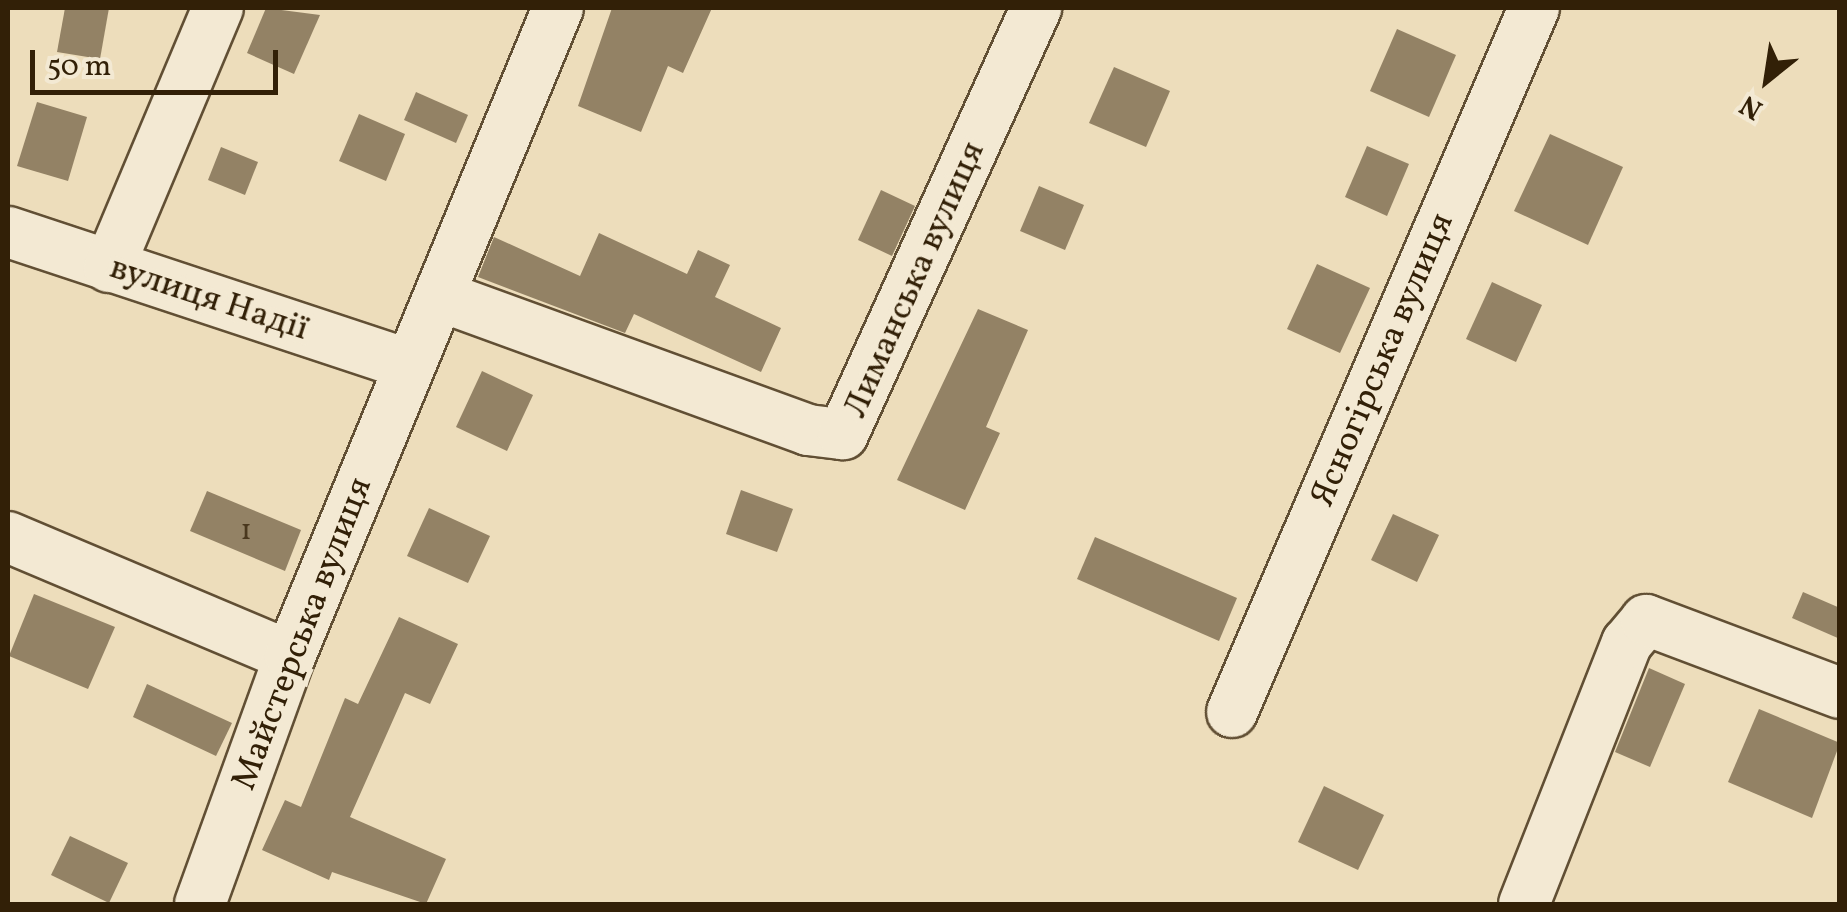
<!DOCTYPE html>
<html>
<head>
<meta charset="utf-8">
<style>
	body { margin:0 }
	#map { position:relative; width:1847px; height:912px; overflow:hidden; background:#edddbb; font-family:Vollkorn,serif }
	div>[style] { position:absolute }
	.building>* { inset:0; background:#938265 }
	.roads { filter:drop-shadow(2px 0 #614f34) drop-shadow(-2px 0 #614f34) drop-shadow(0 2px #614f34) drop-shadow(0 -2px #614f34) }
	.minor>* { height:50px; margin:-25px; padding:0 25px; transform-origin:25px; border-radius:25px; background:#f3e9d3 }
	span { translate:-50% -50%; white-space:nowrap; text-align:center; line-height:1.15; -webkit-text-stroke:10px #f3e9d3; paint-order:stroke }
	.number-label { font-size:30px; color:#4a381e }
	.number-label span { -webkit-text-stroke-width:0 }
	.street-label { font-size:35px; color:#322007 }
	.frame { position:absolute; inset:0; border:10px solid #322007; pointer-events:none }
	.north { position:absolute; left:1717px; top:30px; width:100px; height:100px; -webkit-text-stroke:8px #f3e9d3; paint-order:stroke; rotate:210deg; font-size:28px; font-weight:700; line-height:40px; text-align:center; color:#322007 }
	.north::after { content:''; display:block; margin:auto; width:35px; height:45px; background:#322007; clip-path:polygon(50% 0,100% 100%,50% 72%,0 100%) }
	.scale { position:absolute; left:30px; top:50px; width:248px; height:45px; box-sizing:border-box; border:5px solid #322007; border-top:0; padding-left:12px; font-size:30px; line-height:35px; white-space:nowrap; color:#322007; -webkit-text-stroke:8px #f3e9d3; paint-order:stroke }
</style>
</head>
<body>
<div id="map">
	<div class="building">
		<i style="clip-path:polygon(65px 8px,109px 8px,100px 59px,57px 52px)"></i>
		<i style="clip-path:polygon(266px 8px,320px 15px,294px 74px,247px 53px)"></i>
		<i style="clip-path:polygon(612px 8px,712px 8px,683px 73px,668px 66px,641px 132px,578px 106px)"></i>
		<i style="clip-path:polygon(1397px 29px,1456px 55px,1429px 117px,1370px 91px)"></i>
		<i style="clip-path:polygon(1114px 67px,1170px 91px,1146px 147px,1089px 123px)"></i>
		<i style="clip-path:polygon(416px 92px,468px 115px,456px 143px,404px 120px)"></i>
		<i style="clip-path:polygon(37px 102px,87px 117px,68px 181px,17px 166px)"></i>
		<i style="clip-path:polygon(359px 114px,405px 134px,386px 181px,339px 161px)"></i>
		<i style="clip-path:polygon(1550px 134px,1623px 167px,1588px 245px,1514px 211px)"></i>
		<i style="clip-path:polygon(1367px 146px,1409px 164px,1387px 216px,1345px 197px)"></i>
		<i style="clip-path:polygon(221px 147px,258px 162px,245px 195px,208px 180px)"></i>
		<i style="clip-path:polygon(1039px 186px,1084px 205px,1065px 250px,1020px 231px)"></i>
		<i style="clip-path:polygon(881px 190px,915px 206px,892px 256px,858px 240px)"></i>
		<i style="clip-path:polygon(599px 233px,687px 274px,698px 250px,730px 265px,715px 297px,781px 328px,761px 372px,634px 314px,625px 333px,478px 277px,494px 237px,580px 276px)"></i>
		<i style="clip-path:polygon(1317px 264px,1370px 288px,1340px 353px,1287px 329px)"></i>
		<i style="clip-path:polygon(1492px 282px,1542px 305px,1516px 362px,1466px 339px)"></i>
		<i style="clip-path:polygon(978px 309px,1028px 330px,986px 427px,1000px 433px,965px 510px,897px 480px)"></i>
		<i style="clip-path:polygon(482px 371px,533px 395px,507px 451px,456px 427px)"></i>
		<i style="clip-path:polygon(741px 490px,793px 509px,777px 552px,726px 534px)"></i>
		<i style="clip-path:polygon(207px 491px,301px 530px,285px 571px,190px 531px)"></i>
		<i style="clip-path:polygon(429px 508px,490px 536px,468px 583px,407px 556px)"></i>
		<i style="clip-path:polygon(1393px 514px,1439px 535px,1417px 582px,1371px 560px)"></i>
		<i style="clip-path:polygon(1095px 537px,1237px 598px,1219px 641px,1077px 579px)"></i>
		<i style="clip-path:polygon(1803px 592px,1840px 608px,1840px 639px,1792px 618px)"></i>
		<i style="clip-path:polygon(34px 594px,115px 627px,88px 689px,9px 656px)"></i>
		<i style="clip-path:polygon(399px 617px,458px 644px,430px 704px,405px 693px,350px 817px,446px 859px,426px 904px,332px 872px,329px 880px,262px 850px,285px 800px,301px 807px,345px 698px,358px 704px)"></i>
		<i style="clip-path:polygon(1649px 668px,1685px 684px,1650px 767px,1615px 752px)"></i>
		<i style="clip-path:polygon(147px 684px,232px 723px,216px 756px,133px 717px)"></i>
		<i style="clip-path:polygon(1759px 709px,1840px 743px,1812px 818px,1728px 782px)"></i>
		<i style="clip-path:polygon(1324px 786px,1384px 815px,1358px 870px,1298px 842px)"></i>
		<i style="clip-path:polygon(70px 836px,128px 863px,109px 903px,51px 875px)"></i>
	</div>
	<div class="roads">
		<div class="minor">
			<i style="left:8px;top:232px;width:423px;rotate:18.3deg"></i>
			<i style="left:109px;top:267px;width:281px;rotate:-67.2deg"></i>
			<i style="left:440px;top:296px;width:392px;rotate:20deg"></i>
			<i style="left:808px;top:430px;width:35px;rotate:7deg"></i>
			<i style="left:843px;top:434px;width:468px;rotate:-65.6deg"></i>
			<i style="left:8px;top:537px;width:306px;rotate:22.9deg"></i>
			<i style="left:1232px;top:712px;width:766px;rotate:-66.78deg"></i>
			<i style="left:200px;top:904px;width:264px;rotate:-70.1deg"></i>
			<i style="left:290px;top:656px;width:701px;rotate:-67.53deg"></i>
			<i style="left:1524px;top:904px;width:281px;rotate:-68.5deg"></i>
			<i style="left:1627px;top:643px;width:30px;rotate:-50deg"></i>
			<i style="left:1646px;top:620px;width:207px;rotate:20.6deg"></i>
		</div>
	</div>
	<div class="number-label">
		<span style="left:246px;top:531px">1</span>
	</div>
	<div class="street-label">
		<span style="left:915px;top:280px;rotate:-66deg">Лиманська вулиця</span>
		<span style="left:209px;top:299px;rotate:18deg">вулиця Надії</span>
		<span style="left:1383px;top:360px;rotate:-67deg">Ясногірська вулиця</span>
		<span style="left:303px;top:634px;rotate:-69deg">Майстерська вулиця</span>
	</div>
	<div class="frame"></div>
	<div class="north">N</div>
	<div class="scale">50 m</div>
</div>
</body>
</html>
